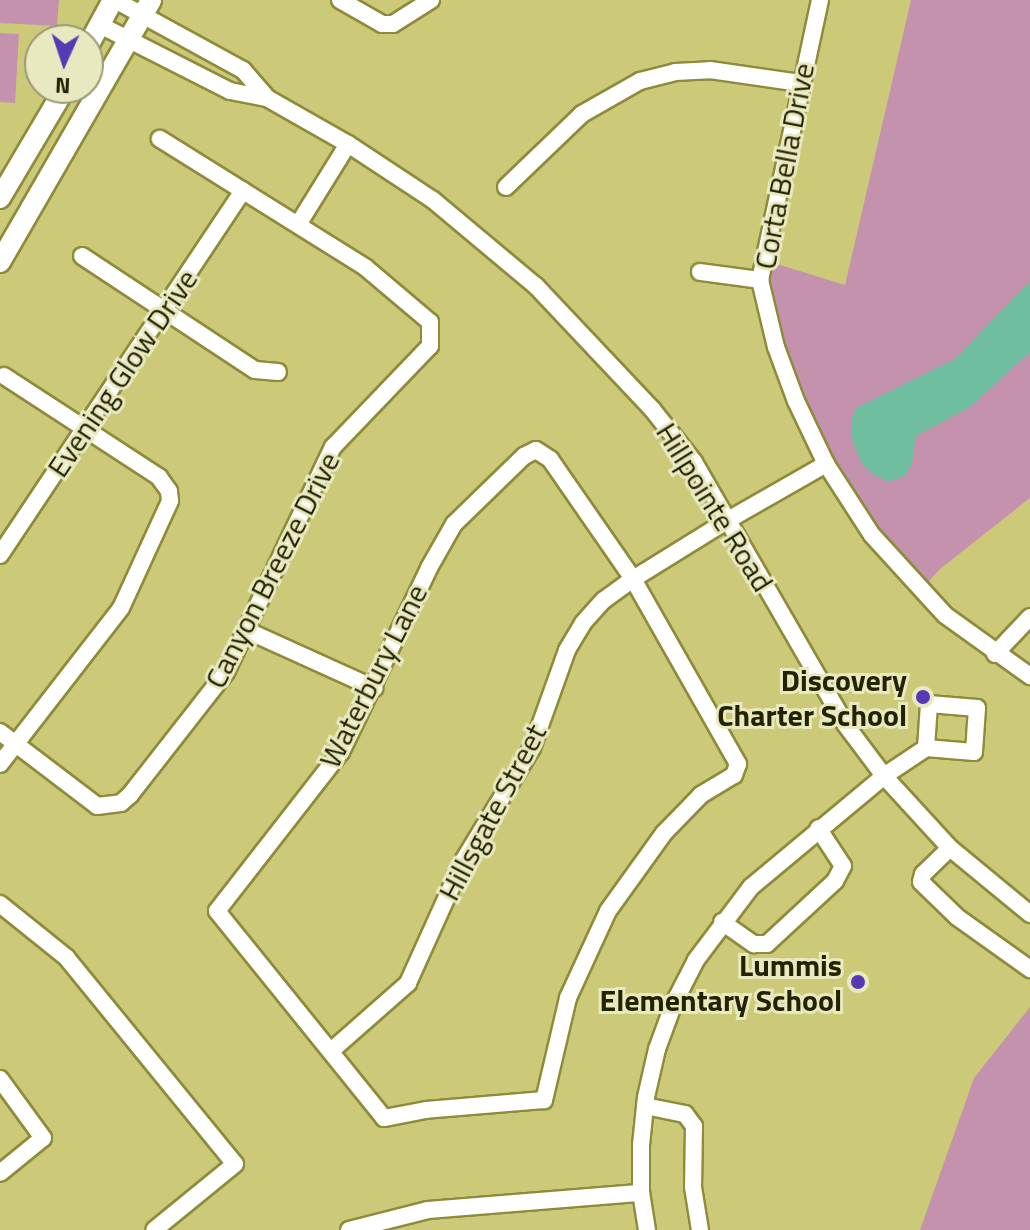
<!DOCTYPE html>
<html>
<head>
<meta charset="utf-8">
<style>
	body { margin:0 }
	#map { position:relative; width:1030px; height:1230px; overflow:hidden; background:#ccca79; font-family:"Titillium Web",sans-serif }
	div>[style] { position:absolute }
	.green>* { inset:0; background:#c492ac }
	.water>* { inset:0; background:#6ebe9f }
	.roads { filter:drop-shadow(2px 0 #8e8b3a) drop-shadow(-2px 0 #8e8b3a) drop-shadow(0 2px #8e8b3a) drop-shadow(0 -2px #8e8b3a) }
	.minor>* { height:16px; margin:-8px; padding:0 8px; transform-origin:8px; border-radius:8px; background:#fff }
	.major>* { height:20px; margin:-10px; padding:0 10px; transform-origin:10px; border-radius:10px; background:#fff }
	.dots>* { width:22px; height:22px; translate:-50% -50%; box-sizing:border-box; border:4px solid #e9e9c1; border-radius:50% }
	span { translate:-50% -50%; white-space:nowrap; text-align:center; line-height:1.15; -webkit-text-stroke:6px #e9e9c1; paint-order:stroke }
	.street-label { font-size:30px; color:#232201 }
	.poi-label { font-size:30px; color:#232201; font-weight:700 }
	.right { translate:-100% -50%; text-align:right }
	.north { position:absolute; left:24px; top:24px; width:80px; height:80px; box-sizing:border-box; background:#e9e9c1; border:2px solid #9a9974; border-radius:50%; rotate:183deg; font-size:22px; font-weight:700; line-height:32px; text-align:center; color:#232201 }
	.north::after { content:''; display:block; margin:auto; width:28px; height:36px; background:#553bb3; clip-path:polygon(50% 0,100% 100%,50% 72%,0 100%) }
</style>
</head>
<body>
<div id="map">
	<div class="green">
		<i style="clip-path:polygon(0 0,59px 0,57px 26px,0 23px)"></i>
		<i style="clip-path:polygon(911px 0,1030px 0,1030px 498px,940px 569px,920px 591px,826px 464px,776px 347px,764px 260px,845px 285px)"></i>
		<i style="clip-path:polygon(0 33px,19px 34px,15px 103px,0 102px)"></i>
		<i style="clip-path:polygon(1030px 1007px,1030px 1230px,920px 1230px,974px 1078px)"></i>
	</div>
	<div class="water">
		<i style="clip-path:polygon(1030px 281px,1030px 352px,970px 407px,916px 436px,912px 463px,905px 476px,889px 482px,874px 475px,862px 464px,852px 440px,851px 421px,856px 408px,955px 359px)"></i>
	</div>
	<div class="roads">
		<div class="minor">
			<i style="left:115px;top:0;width:146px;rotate:28.7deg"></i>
			<i style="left:243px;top:70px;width:37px;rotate:49deg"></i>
			<i style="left:267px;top:98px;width:93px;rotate:29.6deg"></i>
			<i style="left:348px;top:144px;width:102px;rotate:33.4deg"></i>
			<i style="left:433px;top:200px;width:134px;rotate:39.9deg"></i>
			<i style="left:536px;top:286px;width:169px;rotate:46.7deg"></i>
			<i style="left:652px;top:409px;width:68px;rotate:51.6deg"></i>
			<i style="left:694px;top:462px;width:302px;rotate:60deg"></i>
			<i style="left:845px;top:724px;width:65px;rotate:53.1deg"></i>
			<i style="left:884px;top:776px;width:98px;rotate:47.5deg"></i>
			<i style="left:950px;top:848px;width:104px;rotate:39.5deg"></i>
			<i style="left:340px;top:0;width:48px;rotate:29.7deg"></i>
			<i style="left:382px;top:24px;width:11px"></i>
			<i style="left:393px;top:24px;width:45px;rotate:-32.3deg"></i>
			<i style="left:820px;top:0;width:286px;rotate:102.1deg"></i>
			<i style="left:760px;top:280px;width:69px;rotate:76.6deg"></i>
			<i style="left:776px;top:347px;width:58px;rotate:69.7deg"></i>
			<i style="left:796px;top:401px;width:70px;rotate:64.5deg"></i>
			<i style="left:826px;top:464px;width:85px;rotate:57.1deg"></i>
			<i style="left:872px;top:535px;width:108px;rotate:47.6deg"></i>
			<i style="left:945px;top:615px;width:105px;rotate:35.7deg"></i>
			<i style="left:100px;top:25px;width:146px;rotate:26.9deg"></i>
			<i style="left:230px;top:91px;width:38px;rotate:11deg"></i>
			<i style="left:506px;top:187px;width:105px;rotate:-43.8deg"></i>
			<i style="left:582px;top:114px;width:67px;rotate:-29.6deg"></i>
			<i style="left:640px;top:81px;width:36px;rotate:-14deg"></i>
			<i style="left:675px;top:72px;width:35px;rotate:-3deg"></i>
			<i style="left:710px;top:70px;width:91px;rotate:8.2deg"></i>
			<i style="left:299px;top:223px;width:93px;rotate:-58.2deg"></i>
			<i style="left:82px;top:256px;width:207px;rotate:33.4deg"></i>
			<i style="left:255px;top:370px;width:23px;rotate:5deg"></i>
			<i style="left:700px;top:272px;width:61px;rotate:7.6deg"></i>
			<i style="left:536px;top:450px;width:17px;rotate:33deg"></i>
			<i style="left:550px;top:459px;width:146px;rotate:55.3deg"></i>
			<i style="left:633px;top:579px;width:213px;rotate:60.4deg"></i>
			<i style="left:738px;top:764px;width:12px;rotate:110deg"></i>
			<i style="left:734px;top:775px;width:39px;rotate:149deg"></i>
			<i style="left:701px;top:795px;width:53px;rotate:134.2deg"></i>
			<i style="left:664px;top:833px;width:96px;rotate:125.7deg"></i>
			<i style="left:608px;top:911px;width:96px;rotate:114.7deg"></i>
			<i style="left:568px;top:998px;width:105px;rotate:103.2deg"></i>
			<i style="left:544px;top:1100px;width:118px;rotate:175.2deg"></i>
			<i style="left:426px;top:1110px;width:43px;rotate:169.2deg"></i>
			<i style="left:384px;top:1118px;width:266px;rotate:-128.9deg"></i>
			<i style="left:217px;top:911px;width:202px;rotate:-52.1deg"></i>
			<i style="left:341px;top:752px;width:204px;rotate:-64.4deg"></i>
			<i style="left:429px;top:568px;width:51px;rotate:-60.4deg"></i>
			<i style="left:454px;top:524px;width:98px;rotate:-44.2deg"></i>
			<i style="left:524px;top:456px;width:13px;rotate:-27deg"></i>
			<i style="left:0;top:555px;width:438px;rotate:-56.3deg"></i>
			<i style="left:246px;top:630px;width:141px;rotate:24.4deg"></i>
			<i style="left:995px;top:654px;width:51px;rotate:-46.6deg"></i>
			<i style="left:0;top:732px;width:122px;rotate:37.3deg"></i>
			<i style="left:97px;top:806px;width:24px;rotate:-7deg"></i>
			<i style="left:121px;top:803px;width:12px;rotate:-42deg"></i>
			<i style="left:130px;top:795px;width:156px;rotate:-52deg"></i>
			<i style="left:226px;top:672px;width:249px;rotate:-64.6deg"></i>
			<i style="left:333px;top:447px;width:140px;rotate:-46.2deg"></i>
			<i style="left:430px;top:346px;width:24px;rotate:-90deg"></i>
			<i style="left:430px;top:322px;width:85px;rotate:-139.8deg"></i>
			<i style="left:365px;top:267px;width:242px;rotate:-148deg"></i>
			<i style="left:0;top:764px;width:197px;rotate:-52.2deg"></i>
			<i style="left:121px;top:608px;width:118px;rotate:-65.4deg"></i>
			<i style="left:170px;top:501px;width:10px;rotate:-96deg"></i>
			<i style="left:169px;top:491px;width:17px;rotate:-126deg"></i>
			<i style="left:159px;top:477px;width:185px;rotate:-146.9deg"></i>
			<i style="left:950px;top:848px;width:37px;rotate:136deg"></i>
			<i style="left:923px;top:874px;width:8px;rotate:104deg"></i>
			<i style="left:921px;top:882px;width:50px;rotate:44.2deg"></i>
			<i style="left:957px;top:917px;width:90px;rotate:35.5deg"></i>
			<i style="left:0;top:904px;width:85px;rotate:38.8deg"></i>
			<i style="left:66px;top:957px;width:267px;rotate:50.8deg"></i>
			<i style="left:235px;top:1164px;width:104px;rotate:140.8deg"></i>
			<i style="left:722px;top:922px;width:39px;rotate:35deg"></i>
			<i style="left:754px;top:944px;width:13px"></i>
			<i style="left:767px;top:944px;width:93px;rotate:-42.8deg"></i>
			<i style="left:835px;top:881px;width:17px;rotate:-62deg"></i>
			<i style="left:843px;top:866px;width:45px;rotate:-123.3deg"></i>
			<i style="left:331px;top:1051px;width:103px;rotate:-41.4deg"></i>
			<i style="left:408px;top:983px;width:134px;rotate:-65.7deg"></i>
			<i style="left:463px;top:861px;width:132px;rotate:-58.6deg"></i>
			<i style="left:532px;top:748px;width:104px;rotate:-70.3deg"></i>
			<i style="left:567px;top:650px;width:31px;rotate:-59deg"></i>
			<i style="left:583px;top:623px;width:31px;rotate:-48deg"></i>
			<i style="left:604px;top:600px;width:36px;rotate:-36deg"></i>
			<i style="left:633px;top:579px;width:112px;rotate:-31.8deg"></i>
			<i style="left:728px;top:520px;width:113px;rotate:-29.7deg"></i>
			<i style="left:0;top:1079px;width:73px;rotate:53.9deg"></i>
			<i style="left:43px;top:1138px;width:55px;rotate:140.9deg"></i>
			<i style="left:645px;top:1106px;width:41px;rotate:11.3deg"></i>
			<i style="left:685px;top:1114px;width:15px;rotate:53deg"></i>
			<i style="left:694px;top:1126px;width:61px;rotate:90.9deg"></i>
			<i style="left:693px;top:1187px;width:44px;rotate:80.8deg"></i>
			<i style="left:349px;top:1230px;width:81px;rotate:-14.2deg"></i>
			<i style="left:428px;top:1210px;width:214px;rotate:-4.6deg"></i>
			<i style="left:647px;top:1230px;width:37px;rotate:-99deg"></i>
			<i style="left:641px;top:1193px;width:48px;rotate:-90deg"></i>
			<i style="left:641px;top:1145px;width:48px;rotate:-84.1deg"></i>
			<i style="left:646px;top:1097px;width:49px;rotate:-77.1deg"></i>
			<i style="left:657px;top:1049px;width:49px;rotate:-69.7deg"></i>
			<i style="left:674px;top:1003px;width:48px;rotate:-62.9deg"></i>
			<i style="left:696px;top:960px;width:91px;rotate:-53deg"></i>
			<i style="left:751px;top:887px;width:173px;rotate:-39.8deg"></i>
			<i style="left:884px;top:776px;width:50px;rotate:-33.7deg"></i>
			<i style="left:926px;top:748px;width:48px;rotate:4.8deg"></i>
			<i style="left:974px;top:752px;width:44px;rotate:-86.1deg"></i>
			<i style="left:977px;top:708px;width:48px;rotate:-175.2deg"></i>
			<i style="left:929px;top:704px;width:44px;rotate:93.9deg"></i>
		</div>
		<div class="major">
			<i style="left:88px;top:46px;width:52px;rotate:-61.5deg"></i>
			<i style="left:0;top:198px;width:128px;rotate:-59.4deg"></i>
			<i style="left:0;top:262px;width:302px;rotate:-60deg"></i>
		</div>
	</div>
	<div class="dots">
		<i style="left:923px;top:697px;background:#553bb3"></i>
		<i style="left:858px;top:982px;background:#553bb3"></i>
	</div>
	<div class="street-label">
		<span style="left:784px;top:166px;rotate:-79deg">Corta Bella Drive</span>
		<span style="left:122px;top:373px;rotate:-56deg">Evening Glow Drive</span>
		<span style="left:715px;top:507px;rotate:58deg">Hillpointe Road</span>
		<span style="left:272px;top:570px;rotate:-63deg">Canyon Breeze Drive</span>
		<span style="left:373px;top:676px;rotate:-63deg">Waterbury Lane</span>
		<span style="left:492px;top:812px;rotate:-62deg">Hillsgate Street</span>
	</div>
	<div class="poi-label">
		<span class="right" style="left:907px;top:697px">Discovery<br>Charter School</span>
		<span class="right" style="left:842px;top:982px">Lummis<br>Elementary School</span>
	</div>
	<div class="north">N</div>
</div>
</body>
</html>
